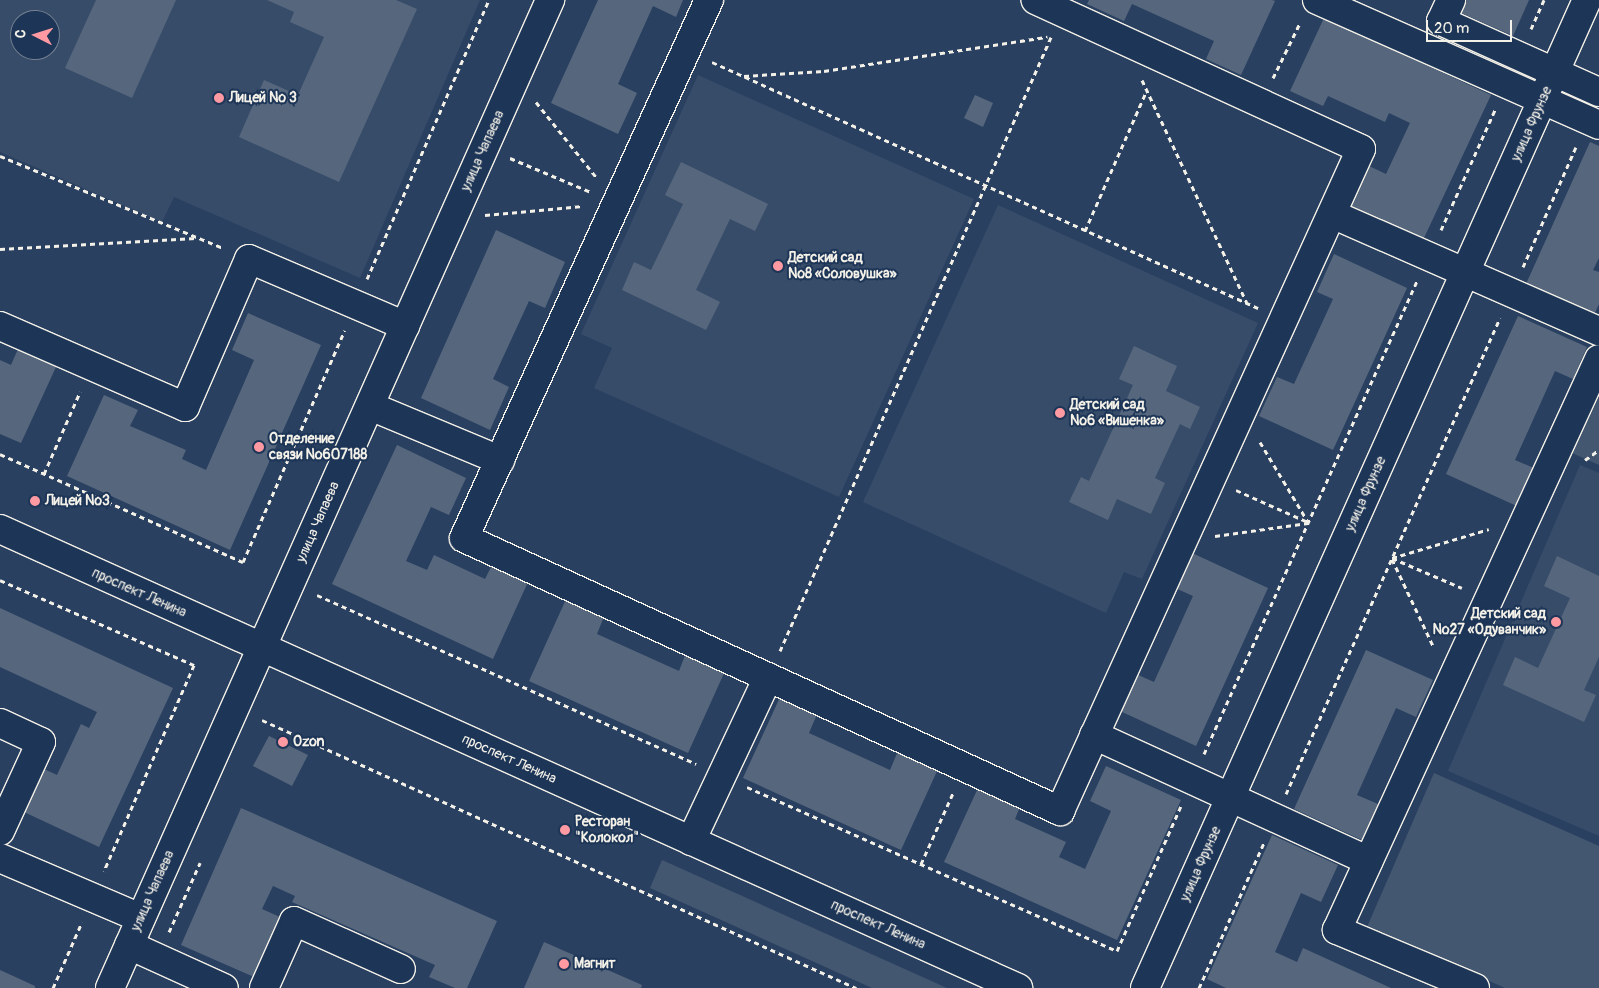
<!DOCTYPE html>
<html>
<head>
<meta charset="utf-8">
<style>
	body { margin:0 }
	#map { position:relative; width:1599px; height:988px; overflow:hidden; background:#2a4060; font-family:Pangolin,sans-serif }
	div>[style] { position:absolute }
	.built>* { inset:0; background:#374c69 }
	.green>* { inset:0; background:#445771 }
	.building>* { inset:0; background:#56677d }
	.path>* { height:3px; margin-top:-1.5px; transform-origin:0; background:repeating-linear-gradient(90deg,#f4f1e8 0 5px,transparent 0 9px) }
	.roads { filter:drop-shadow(1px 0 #f4f1e8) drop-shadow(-1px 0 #f4f1e8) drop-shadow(0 1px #f4f1e8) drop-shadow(0 -1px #f4f1e8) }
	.minor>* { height:28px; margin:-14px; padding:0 14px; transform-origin:14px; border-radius:14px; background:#1d3557 }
	.dots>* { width:14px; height:14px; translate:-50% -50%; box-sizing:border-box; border:2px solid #1d3557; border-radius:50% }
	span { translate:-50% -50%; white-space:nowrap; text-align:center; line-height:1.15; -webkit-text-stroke:4px #1d3557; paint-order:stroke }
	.poi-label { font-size:14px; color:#f4f1e8; font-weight:700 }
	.left { translate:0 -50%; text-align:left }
	.right { translate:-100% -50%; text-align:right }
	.street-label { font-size:14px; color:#f4f1e8 }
	.north { position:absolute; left:10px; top:10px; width:50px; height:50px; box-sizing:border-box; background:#1d3557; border:1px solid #738091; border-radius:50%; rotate:275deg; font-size:14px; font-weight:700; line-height:20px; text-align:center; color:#f4f1e8 }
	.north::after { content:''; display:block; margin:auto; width:18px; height:22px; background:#ff9aa2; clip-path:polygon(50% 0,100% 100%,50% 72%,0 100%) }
	.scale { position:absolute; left:1426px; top:20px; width:86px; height:22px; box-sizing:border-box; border:2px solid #f4f1e8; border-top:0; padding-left:6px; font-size:15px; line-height:18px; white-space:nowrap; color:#f4f1e8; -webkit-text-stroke:4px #1d3557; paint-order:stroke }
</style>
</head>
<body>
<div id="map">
	<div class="built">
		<i style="clip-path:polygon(evenodd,0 0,480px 0,360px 278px,174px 197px,162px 222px,0 152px,0 0,20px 20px,50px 20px,50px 50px,20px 50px,20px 20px)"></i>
		<i style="clip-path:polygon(698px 75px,974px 199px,839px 497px,594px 388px,612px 348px,581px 334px)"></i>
		<i style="clip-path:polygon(998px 205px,1258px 323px,1142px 579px,1124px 572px,1106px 613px,863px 502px)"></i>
		<i style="clip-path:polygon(1580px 465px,1599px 473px,1599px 836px,1448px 771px)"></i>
	</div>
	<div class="green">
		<i style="clip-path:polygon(1599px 397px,1599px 465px,1572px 453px)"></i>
		<i style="clip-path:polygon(1434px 773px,1599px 846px,1599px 988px,1505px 988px,1367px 927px)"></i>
		<i style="clip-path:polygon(662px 860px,947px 988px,872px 988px,650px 888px)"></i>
	</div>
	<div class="building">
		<i style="clip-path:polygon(96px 0,176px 0,132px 98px,65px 68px)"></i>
		<i style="clip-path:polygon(267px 0,396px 0,417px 9px,339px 182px,239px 137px,264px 80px,298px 95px,324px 37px,290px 22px,294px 12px)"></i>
		<i style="clip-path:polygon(598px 0,683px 0,676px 17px,653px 6px,618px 84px,637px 93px,618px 134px,551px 103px)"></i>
		<i style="clip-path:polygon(1089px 0,1272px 0,1275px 1px,1241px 75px,1206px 59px,1214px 41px,1132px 4px,1124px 21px,1087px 4px)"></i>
		<i style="clip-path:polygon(1464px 0,1529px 0,1513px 36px,1459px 12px)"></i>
		<i style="clip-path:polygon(1324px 18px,1491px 95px,1423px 240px,1350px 206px,1369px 166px,1386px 174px,1410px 123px,1389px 113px,1385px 122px,1328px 96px,1323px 106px,1290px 91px)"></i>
		<i style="clip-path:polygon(975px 95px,993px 103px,983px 127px,964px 118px)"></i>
		<i style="clip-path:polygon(1590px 142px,1599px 146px,1599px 258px,1593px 270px,1599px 272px,1599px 304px,1594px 315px,1526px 284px)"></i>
		<i style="clip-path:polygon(681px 162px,768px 204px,755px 231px,730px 219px,696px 290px,720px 302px,706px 330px,622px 290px,634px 262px,651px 270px,683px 204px,665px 195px)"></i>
		<i style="clip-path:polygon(496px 230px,565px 262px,545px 308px,529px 301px,493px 379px,509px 387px,490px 430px,421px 398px)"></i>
		<i style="clip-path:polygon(1334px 254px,1407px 288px,1333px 450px,1259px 416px,1277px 377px,1294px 384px,1333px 299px,1317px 292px)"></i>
		<i style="clip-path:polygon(248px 313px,321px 345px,230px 550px,67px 476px,104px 395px,138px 410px,130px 426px,186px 450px,182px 459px,206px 470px,254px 360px,232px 350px)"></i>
		<i style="clip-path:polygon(1518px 316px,1587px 347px,1573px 379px,1555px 371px,1515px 460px,1536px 469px,1519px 507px,1446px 474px)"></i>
		<i style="clip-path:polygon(1134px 346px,1177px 366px,1166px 391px,1200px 407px,1190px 429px,1180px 424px,1155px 478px,1165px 483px,1151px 514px,1117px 499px,1108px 520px,1069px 502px,1081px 477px,1089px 481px,1133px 385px,1119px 379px)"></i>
		<i style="clip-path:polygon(18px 349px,56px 367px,21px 443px,0 434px,0 360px,11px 365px)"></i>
		<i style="clip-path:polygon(397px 445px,466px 478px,449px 515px,431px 507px,406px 561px,427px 570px,434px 555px,485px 579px,492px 565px,528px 582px,493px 659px,332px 584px)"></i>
		<i style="clip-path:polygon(1192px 553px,1268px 588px,1196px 746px,1120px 711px,1136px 674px,1154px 682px,1193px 596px,1175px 588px)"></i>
		<i style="clip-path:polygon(1557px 556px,1599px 576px,1599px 657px,1584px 690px,1596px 695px,1584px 722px,1503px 685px,1515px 657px,1538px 668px,1570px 598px,1544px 586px)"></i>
		<i style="clip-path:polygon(567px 597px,605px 614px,597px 634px,679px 671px,686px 653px,725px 671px,688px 753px,529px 681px)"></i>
		<i style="clip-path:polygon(0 608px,173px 688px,99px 847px,24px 812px,44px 769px,57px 775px,81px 724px,89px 728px,97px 712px,0 667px)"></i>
		<i style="clip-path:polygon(1366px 650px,1433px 680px,1416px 717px,1396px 708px,1357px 795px,1378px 804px,1362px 840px,1294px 809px)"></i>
		<i style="clip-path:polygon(781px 695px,818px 712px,809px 733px,890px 770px,898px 751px,938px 769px,901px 850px,743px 778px)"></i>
		<i style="clip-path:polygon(269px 736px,308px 755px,292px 786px,253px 766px)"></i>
		<i style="clip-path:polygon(1106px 766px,1181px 800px,1117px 940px,944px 862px,978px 788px,1020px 807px,1015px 819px,1066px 842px,1059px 857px,1085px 869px,1111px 811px,1090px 801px)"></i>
		<i style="clip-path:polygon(241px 808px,497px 921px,467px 988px,455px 988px,429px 977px,435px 965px,292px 902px,295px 896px,273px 886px,262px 909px,280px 917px,254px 977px,181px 945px)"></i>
		<i style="clip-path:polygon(1272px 835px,1338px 865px,1321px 902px,1301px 893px,1275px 952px,1297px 962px,1303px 948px,1391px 988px,1226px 988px,1207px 979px)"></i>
		<i style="clip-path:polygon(544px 942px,642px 985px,641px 988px,524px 988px)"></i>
		<i style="clip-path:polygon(0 970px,35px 986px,35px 988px,0 988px)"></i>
	</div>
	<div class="path">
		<i style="left:1531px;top:29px;width:32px;rotate:-66deg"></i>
		<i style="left:712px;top:62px;width:599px;rotate:24.25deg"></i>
		<i style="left:744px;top:76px;width:80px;rotate:-3.6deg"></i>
		<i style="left:824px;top:71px;width:226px;rotate:-8.7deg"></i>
		<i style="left:1273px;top:78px;width:61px;rotate:-63.9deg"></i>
		<i style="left:1142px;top:80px;width:246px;rotate:64.8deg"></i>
		<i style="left:536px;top:102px;width:96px;rotate:51.3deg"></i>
		<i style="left:0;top:156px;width:241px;rotate:22.4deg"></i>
		<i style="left:510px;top:158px;width:88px;rotate:22.8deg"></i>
		<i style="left:485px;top:215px;width:98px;rotate:-5.2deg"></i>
		<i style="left:1441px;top:230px;width:132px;rotate:-65.8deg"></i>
		<i style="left:1085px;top:231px;width:152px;rotate:-66.3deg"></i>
		<i style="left:0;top:249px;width:196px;rotate:-3.2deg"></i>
		<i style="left:1523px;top:267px;width:131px;rotate:-66.2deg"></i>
		<i style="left:367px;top:279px;width:305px;rotate:-66.4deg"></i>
		<i style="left:1260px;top:442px;width:93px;rotate:59deg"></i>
		<i style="left:0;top:454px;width:266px;rotate:24deg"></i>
		<i style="left:243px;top:562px;width:253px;rotate:-66.3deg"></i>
		<i style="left:1585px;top:460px;width:17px;rotate:-36deg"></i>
		<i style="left:44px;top:474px;width:90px;rotate:-66.3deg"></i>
		<i style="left:1236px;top:490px;width:79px;rotate:24deg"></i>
		<i style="left:1215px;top:536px;width:94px;rotate:-8deg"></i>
		<i style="left:1392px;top:558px;width:101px;rotate:-16.6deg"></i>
		<i style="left:1392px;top:558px;width:76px;rotate:23.2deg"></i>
		<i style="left:1392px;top:559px;width:98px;rotate:64.7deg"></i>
		<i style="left:0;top:580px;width:212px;rotate:23.7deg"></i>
		<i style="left:194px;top:665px;width:225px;rotate:113.6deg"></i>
		<i style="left:317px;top:595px;width:415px;rotate:24deg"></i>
		<i style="left:780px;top:651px;width:671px;rotate:-66.18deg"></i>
		<i style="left:262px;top:720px;width:652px;rotate:24.28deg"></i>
		<i style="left:1204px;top:754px;width:519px;rotate:-65.76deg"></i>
		<i style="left:747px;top:787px;width:405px;rotate:23.9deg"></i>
		<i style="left:1117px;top:951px;width:158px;rotate:-66.2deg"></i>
		<i style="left:1286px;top:794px;width:522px;rotate:-65.79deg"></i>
		<i style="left:921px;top:864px;width:78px;rotate:-65.7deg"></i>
		<i style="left:169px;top:932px;width:76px;rotate:-65.8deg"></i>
		<i style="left:53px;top:988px;width:72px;rotate:-66.3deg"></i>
		<i style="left:1199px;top:988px;width:159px;rotate:-65.9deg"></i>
	</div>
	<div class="roads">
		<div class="minor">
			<i style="left:709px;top:0;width:591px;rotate:114.48deg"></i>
			<i style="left:464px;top:538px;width:656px;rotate:24.61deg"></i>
			<i style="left:1060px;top:811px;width:727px;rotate:-65.55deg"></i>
			<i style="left:1361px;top:149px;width:358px;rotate:-155.4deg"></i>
			<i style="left:1317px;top:0;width:308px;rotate:23.9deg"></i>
			<i style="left:1451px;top:0;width:23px;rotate:115deg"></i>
			<i style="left:1441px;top:21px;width:173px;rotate:24.2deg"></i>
			<i style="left:1332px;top:214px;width:292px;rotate:23.7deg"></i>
			<i style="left:0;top:326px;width:202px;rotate:23.6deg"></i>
			<i style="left:185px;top:407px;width:161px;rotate:-66.6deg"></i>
			<i style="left:249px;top:259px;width:170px;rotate:23.2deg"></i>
			<i style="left:370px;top:406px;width:141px;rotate:22.6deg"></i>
			<i style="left:0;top:529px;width:1117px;rotate:24.27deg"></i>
			<i style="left:0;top:723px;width:45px;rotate:24.9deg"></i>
			<i style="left:41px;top:742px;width:98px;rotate:114.7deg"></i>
			<i style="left:1094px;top:735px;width:302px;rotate:24.6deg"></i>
			<i style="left:691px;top:841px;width:181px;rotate:-64.8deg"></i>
			<i style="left:0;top:858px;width:153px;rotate:23.1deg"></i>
			<i style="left:129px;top:945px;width:104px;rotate:24.4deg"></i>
			<i style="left:110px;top:988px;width:1082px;rotate:-65.99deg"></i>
			<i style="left:264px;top:988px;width:73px;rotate:-65.9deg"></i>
			<i style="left:294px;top:921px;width:117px;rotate:24.2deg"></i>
			<i style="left:1145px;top:988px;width:1082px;rotate:-65.9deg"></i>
			<i style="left:1475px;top:988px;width:150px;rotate:-157.2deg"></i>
			<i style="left:1337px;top:930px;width:628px;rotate:-65.35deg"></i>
		</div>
	</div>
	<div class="dots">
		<i style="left:219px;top:98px;background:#ff9aa2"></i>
		<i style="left:778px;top:266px;background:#ff9aa2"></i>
		<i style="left:1060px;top:413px;background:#ff9aa2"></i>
		<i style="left:259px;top:447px;background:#ff9aa2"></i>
		<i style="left:35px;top:501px;background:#ff9aa2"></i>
		<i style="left:1556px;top:622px;background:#ff9aa2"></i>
		<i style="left:283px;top:742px;background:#ff9aa2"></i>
		<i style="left:565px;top:830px;background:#ff9aa2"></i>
		<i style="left:564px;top:964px;background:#ff9aa2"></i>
	</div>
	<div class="poi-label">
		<span class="left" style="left:229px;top:98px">Лицей № 3</span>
		<span class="left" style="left:788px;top:266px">Детский сад<br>№8 «Соловушка»</span>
		<span class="left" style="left:1070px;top:413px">Детский сад<br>№6 «Вишенка»</span>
		<span class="left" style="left:269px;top:447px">Отделение<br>связи №607188</span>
		<span class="left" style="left:45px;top:501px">Лицей №3</span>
		<span class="right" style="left:1546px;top:622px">Детский сад<br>№27 «Одуванчик»</span>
		<span class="left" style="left:293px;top:742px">Ozon</span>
		<span class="left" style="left:575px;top:830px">Ресторан<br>"Колокол"</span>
		<span class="left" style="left:574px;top:964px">Магнит</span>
	</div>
	<div class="street-label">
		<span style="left:1532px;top:124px;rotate:-66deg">улица Фрунзе</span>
		<span style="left:483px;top:151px;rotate:-66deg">улица Чапаева</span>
		<span style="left:1366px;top:494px;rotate:-66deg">улица Фрунзе</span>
		<span style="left:318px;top:522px;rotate:-66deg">улица Чапаева</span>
		<span style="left:139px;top:593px;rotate:24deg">проспект Ленина</span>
		<span style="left:509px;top:759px;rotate:24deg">проспект Ленина</span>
		<span style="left:1201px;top:864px;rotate:-66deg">улица Фрунзе</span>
		<span style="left:153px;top:891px;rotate:-66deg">улица Чапаева</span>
		<span style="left:878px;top:925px;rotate:24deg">проспект Ленина</span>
	</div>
	<div class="north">С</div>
	<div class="scale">20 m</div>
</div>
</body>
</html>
